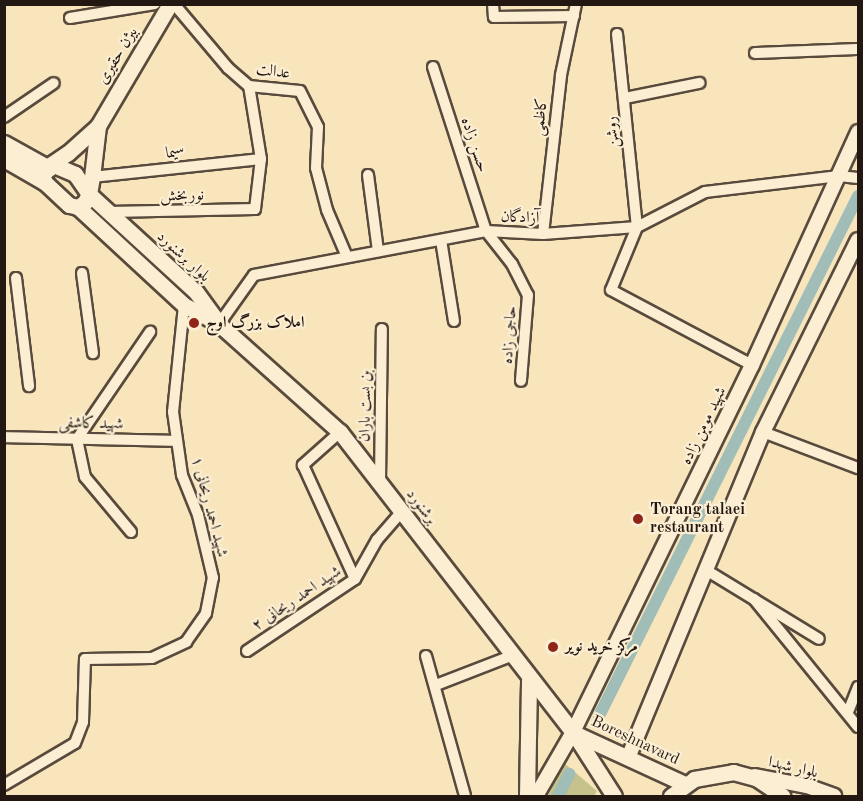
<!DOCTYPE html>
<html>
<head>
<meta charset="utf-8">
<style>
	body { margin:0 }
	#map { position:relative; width:863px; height:801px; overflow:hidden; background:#f9e5bc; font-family:"Old Standard TT",Amiri,serif }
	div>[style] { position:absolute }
	.green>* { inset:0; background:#c5c28c }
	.canal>* { height:12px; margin:-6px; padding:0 6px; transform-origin:6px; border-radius:6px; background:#a0bdb8 }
	.roads { filter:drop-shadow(2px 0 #584a3c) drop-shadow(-2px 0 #584a3c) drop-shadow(0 2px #584a3c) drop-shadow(0 -2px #584a3c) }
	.minor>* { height:10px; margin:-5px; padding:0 5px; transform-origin:5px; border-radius:5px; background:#fbeed3 }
	.tertiary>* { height:14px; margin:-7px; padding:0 7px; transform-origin:7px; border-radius:7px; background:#fbeed3 }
	.secondary>* { height:15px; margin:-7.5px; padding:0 7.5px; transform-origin:7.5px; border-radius:7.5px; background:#fbeed3 }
	.dots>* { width:16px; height:16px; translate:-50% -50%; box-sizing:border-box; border:3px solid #fbeed3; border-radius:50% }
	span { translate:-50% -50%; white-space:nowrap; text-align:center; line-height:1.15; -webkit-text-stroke:4.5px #fbeed3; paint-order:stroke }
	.street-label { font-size:16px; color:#221711 }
	.poi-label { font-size:16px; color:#221711; font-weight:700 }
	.left { translate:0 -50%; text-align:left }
	.frame { position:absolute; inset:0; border:6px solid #221711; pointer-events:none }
</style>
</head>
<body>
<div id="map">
	<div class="green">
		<i style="clip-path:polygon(564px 763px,597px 791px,594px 796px,548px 796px)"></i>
	</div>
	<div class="canal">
		<i style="left:599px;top:716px;width:581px;rotate:-63.52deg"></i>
		<i style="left:558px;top:796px;width:25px;rotate:-63deg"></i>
	</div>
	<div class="roads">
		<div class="minor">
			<i style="left:174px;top:4px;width:84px;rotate:49.8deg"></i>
			<i style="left:228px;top:68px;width:28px;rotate:41deg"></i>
			<i style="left:249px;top:86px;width:51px;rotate:5.6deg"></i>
			<i style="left:300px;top:91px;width:40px;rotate:63.4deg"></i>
			<i style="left:318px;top:127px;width:41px;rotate:92.8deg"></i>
			<i style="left:316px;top:168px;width:43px;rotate:75.3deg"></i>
			<i style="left:327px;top:210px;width:51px;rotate:66.9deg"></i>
			<i style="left:493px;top:4px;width:13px;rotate:86deg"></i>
			<i style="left:494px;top:17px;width:80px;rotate:-0.7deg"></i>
			<i style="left:70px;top:18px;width:86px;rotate:-9.4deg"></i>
			<i style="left:617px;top:34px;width:194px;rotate:84.1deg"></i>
			<i style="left:637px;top:227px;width:68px;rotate:112.4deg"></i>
			<i style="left:611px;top:290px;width:160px;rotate:28deg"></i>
			<i style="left:755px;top:53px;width:103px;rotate:-2.2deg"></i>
			<i style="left:433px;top:67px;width:172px;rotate:72.1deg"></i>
			<i style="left:486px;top:231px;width:42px;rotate:51.8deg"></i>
			<i style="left:512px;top:264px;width:35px;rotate:63deg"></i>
			<i style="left:528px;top:295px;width:86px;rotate:94.7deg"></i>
			<i style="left:625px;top:98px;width:76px;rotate:-11.5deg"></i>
			<i style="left:4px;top:117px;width:60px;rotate:-34.2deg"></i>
			<i style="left:368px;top:175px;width:77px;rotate:82.5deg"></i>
			<i style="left:92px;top:177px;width:170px;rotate:-6.1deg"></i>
			<i style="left:109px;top:212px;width:146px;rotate:-1.2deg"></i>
			<i style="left:255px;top:209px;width:50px;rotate:-83.2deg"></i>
			<i style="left:261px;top:159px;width:74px;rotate:-99.3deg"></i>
			<i style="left:543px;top:234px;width:160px;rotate:-83.5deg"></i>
			<i style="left:561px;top:75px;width:73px;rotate:-78.1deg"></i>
			<i style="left:441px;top:240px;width:82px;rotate:80.9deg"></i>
			<i style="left:82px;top:273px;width:81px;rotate:82.2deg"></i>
			<i style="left:16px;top:278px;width:109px;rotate:83.1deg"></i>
			<i style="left:219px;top:324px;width:60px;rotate:-54.5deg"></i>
			<i style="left:254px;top:275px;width:236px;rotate:-10.7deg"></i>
			<i style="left:486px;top:231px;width:57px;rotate:3deg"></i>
			<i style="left:543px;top:234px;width:94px;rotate:-4.3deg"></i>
			<i style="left:637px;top:227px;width:76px;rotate:-27.2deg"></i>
			<i style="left:705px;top:192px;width:135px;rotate:-6.8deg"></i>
			<i style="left:839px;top:176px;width:19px;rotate:6deg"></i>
			<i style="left:340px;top:432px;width:50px;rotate:138.3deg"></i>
			<i style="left:303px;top:465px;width:125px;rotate:65.5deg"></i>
			<i style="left:763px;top:432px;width:102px;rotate:20.8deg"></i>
			<i style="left:4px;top:437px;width:173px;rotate:1.3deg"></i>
			<i style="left:380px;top:482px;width:153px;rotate:-89.3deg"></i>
			<i style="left:131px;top:532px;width:72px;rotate:-129.9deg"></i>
			<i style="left:85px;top:477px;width:39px;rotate:-102deg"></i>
			<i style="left:77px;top:439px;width:130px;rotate:-55.7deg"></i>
			<i style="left:706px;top:570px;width:132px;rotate:31.4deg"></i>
			<i style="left:754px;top:599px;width:165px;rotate:50.9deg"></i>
			<i style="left:247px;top:651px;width:130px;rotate:-33.7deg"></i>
			<i style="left:355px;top:579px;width:45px;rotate:-60.6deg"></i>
			<i style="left:377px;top:540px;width:38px;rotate:-49deg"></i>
			<i style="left:426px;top:656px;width:145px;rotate:74.4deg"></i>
			<i style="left:436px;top:685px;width:80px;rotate:-21.1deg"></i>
			<i style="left:848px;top:712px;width:27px;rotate:-68deg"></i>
			<i style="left:4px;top:785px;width:82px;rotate:-30.6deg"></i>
			<i style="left:75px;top:743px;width:22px;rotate:-69deg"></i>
			<i style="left:83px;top:722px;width:63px;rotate:-88.2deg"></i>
			<i style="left:85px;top:659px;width:67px;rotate:-0.9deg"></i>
			<i style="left:152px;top:658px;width:38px;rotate:-25deg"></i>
			<i style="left:186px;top:642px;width:35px;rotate:-55deg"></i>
			<i style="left:206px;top:613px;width:36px;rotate:-79deg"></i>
			<i style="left:213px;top:578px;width:65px;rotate:-103.4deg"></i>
			<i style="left:198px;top:515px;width:43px;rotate:-111.8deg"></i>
			<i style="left:182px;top:475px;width:64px;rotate:-98.1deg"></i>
			<i style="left:173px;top:412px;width:108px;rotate:-84.1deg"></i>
		</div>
		<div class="tertiary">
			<i style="left:628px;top:758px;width:353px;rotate:-67.5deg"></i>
			<i style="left:763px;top:432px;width:214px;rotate:-63.7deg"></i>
			<i style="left:755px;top:776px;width:53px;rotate:10.9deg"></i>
			<i style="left:807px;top:786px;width:29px;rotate:20deg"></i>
			<i style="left:536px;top:796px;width:74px;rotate:-60deg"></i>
			<i style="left:573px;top:732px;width:408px;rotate:-64deg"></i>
			<i style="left:752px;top:365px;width:256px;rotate:-65.5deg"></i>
		</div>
		<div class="secondary">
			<i style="left:98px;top:126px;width:51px;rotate:96.7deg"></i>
			<i style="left:92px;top:177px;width:17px;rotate:100deg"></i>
			<i style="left:89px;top:194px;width:9px;rotate:117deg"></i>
			<i style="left:85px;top:202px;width:9px;rotate:144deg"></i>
			<i style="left:78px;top:207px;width:9px;rotate:-167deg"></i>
			<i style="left:69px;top:205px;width:34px;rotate:-137deg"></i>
			<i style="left:44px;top:182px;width:9px;rotate:-96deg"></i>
			<i style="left:43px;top:173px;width:14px;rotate:-36deg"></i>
			<i style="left:54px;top:165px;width:23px;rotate:23deg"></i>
			<i style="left:75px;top:174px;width:24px;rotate:55deg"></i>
			<i style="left:89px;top:194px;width:145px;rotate:42.5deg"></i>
			<i style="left:196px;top:292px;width:34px;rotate:54deg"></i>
			<i style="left:4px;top:143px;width:49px;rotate:29.2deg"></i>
			<i style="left:47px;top:167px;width:25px;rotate:-34deg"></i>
			<i style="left:68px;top:153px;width:40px;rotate:-42deg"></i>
			<i style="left:98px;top:126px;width:142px;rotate:-59.5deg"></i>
			<i style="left:4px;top:159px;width:46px;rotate:29.9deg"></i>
			<i style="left:78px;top:207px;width:144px;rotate:42.8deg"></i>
			<i style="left:184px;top:305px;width:40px;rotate:28deg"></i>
			<i style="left:219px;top:324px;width:162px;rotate:41.8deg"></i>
			<i style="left:340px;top:432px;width:380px;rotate:52.2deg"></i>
			<i style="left:573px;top:732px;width:76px;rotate:57.4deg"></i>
			<i style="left:574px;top:733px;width:122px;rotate:24.7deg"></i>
			<i style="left:527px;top:796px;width:116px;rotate:-89deg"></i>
			<i style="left:671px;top:796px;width:29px;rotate:-36deg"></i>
			<i style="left:694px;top:779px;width:40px;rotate:-10deg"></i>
			<i style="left:733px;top:772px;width:24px;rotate:15deg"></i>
			<i style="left:756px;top:778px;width:32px;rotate:34deg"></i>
		</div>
	</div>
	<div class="dots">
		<i style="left:194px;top:323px;background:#8f2418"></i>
		<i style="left:638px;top:519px;background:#8f2418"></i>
		<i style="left:553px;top:647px;background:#8f2418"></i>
	</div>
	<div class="street-label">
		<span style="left:118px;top:56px;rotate:-59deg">بیژن حقیری</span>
		<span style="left:273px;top:72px;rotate:8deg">عدالت</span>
		<span style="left:541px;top:117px;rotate:-84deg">کاظمی</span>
		<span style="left:613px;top:132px;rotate:-95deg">روشن</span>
		<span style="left:474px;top:145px;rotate:72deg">حسن زاده</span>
		<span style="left:175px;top:153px;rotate:-6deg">سیما</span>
		<span style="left:182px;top:196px;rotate:-1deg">نوربخش</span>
		<span style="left:520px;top:218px;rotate:2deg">آزادگان</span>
		<span style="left:183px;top:257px;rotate:43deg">بلوار برشنورد</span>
		<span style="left:510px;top:335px;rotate:-86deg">حاجی زاده</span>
		<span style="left:366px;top:406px;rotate:-89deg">بن بست باران</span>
		<span style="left:91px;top:424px;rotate:1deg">شهید کاشفی</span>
		<span style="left:704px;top:426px;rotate:-64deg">شهید مومن زاده</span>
		<span style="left:209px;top:507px;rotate:75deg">شهید احمد ریحانی ۱</span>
		<span style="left:421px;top:507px;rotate:53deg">برشنورد</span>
		<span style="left:297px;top:599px;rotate:-34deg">شهید احمد ریحانی ۲</span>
		<span style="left:635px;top:741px;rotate:25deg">Boreshnavard</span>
		<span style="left:793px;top:768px;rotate:13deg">بلوار شهدا</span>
	</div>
	<div class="poi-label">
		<span class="left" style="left:206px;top:323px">املاک بزرگ اوج</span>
		<span class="left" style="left:650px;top:519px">Torang talaei<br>restaurant</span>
		<span class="left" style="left:565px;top:647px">مرکز خرید نویر</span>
	</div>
	<div class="frame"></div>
</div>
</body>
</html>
